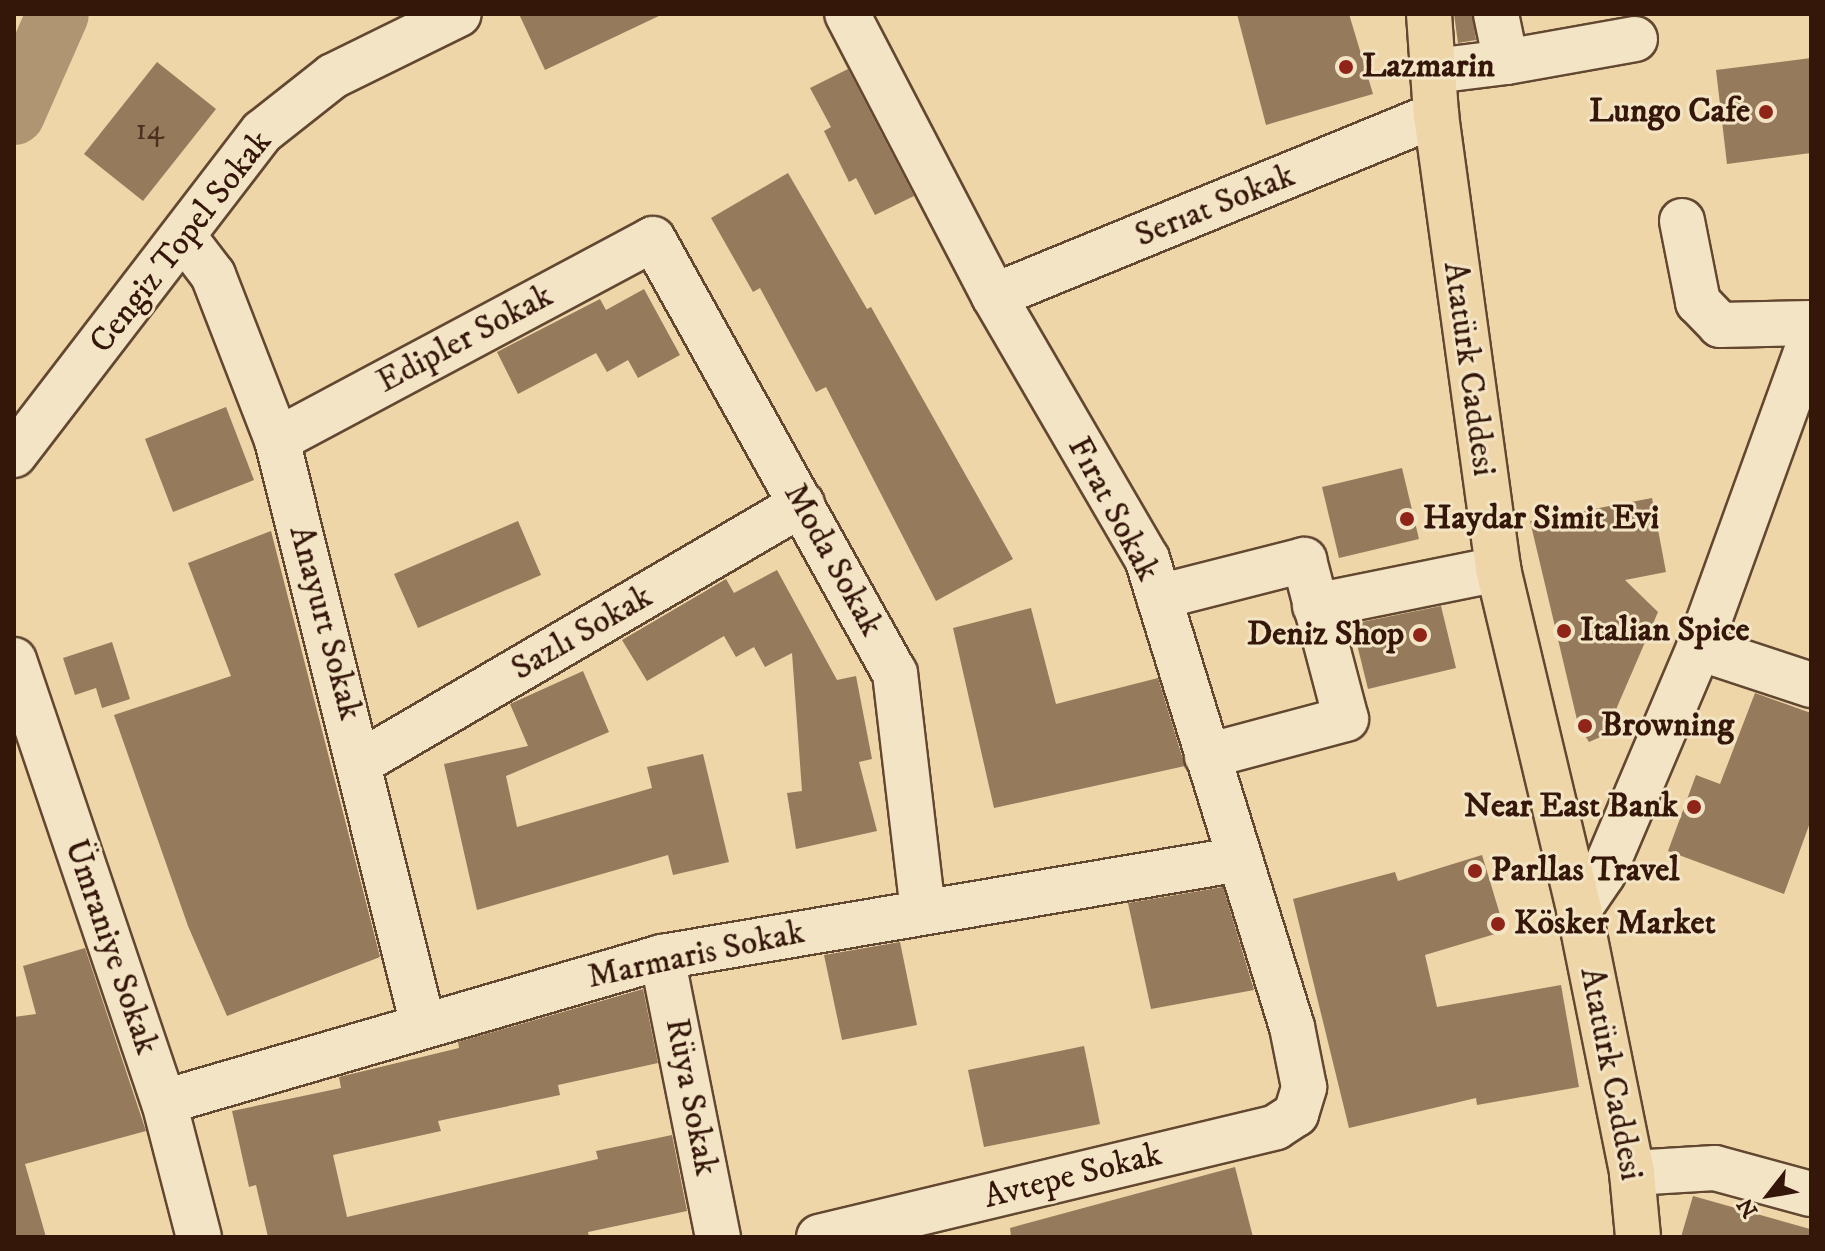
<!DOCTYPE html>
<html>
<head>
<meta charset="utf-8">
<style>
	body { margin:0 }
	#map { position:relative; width:1825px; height:1251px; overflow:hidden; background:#eed6a8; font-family:"IM FELL DW Pica",serif }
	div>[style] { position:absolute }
	.river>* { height:62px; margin:-31px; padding:0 31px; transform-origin:31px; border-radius:31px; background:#af9572 }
	.building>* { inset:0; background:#957a5c }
	.roads { filter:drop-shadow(2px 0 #624731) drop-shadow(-2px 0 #624731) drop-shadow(0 2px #624731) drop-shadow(0 -2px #624731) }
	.minor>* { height:44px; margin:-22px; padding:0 22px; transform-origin:22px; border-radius:22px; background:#f4e4c6 }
	.major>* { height:44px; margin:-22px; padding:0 22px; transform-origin:22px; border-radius:22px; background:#eed6a8 }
	.dots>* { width:22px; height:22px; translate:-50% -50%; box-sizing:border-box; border:4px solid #f4e4c6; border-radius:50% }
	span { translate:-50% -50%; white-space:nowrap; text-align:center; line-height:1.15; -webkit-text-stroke:6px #f4e4c6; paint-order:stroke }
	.number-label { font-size:30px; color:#4c301e }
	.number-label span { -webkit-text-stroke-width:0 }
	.poi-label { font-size:34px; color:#341709; font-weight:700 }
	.left { translate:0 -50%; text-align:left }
	.right { translate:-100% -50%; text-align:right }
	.street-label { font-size:34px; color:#341709 }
	.frame { position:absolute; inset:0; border:16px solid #341709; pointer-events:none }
	.north { position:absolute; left:1729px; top:1155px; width:80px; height:80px; -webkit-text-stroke:6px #f4e4c6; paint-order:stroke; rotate:239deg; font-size:22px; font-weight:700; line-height:32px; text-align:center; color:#341709 }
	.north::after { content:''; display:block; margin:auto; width:28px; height:36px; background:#341709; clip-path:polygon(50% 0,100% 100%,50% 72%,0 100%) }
</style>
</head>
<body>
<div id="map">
	<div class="river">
		<i style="left:14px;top:114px;width:109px;rotate:-66.3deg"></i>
	</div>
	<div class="building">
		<i style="clip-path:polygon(519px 14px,663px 14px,545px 70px)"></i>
		<i style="clip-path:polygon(1237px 14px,1349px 14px,1373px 94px,1266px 125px)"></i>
		<i style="clip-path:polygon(1454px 14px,1472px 14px,1476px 40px,1458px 43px)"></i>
		<i style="clip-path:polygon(1811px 58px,1811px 153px,1727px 164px,1716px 70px)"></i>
		<i style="clip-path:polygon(157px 62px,216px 109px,143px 201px,84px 154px)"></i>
		<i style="clip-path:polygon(848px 69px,914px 196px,875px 215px,856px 178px,849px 182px,824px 131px,831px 127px,810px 88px)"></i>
		<i style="clip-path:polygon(788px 173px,867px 309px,871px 307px,1013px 559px,936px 601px,826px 387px,816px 392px,760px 288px,753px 292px,711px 218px)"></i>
		<i style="clip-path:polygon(644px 289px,680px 355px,638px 378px,628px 360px,607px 372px,596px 353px,518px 394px,497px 352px,600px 299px,606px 310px)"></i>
		<i style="clip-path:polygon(226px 407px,254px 480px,173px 512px,145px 439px)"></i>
		<i style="clip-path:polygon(1402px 468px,1419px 539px,1339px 558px,1322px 487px)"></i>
		<i style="clip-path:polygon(1652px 498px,1666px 572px,1625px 580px,1658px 612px,1605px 735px,1589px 742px,1578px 724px,1530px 521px)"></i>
		<i style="clip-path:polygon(518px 521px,541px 575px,418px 628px,394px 574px)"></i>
		<i style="clip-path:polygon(271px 531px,380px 957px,227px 1016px,188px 926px,114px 715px,231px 676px,188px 563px)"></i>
		<i style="clip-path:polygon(777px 570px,837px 680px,856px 676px,872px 759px,859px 762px,877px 831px,796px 849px,787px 793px,802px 791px,792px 653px,765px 667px,754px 647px,736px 657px,724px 636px,647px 681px,622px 640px,726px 579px,734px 593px)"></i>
		<i style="clip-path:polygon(1441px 606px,1456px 668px,1368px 689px,1352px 624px)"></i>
		<i style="clip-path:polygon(1031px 608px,1056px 704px,1158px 678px,1185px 766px,994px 808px,953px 628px)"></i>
		<i style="clip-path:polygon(112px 642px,130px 699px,102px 708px,96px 688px,75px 695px,63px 658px)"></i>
		<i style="clip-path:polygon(583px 671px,609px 732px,506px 776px,517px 827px,652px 788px,647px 767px,703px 754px,729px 862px,673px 875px,668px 855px,477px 910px,444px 764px,528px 746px,510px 704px)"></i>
		<i style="clip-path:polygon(1755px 693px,1811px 713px,1811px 820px,1784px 894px,1668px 851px,1696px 775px,1720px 784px)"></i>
		<i style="clip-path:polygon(1482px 855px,1505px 931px,1425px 955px,1437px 1007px,1561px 985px,1579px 1087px,1477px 1105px,1476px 1098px,1349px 1128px,1293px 899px,1395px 872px,1398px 881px)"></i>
		<i style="clip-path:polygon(1223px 887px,1254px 990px,1151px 1009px,1128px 903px)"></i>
		<i style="clip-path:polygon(900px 942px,917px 1025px,842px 1040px,824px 955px)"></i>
		<i style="clip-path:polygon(85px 948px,146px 1131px,25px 1164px,46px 1237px,14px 1237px,14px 1017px,36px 1014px,23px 966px)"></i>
		<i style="clip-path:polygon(643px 989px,658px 1063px,558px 1085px,560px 1095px,438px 1121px,441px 1131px,333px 1155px,347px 1217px,598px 1159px,596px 1151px,672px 1135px,687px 1211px,588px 1232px,589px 1237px,268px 1237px,256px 1185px,249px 1187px,232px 1111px,341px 1088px,339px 1077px,459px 1048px,458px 1042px)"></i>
		<i style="clip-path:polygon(1084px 1046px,1100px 1124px,984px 1147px,968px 1070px)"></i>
		<i style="clip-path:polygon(1235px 1167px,1253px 1237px,1011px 1237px,1010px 1228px)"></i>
		<i style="clip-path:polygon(1693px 1196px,1810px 1229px,1809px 1237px,1681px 1237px)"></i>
	</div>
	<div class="roads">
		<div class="minor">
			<i style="left:1506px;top:62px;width:131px;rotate:-10.1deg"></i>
			<i style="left:1434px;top:71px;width:73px;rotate:-7.1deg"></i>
			<i style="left:1506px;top:62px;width:49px;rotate:-101.8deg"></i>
			<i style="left:1682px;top:221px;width:83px;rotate:78.8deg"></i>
			<i style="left:1698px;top:302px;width:32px;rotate:46deg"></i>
			<i style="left:1720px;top:325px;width:91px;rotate:-1.3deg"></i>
			<i style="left:184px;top:237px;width:48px;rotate:52.7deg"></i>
			<i style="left:213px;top:275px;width:177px;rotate:68.8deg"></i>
			<i style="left:277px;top:440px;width:603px;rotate:75.99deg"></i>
			<i style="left:994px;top:296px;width:478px;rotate:-22.3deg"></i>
			<i style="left:277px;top:440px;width:426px;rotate:-28.1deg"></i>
			<i style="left:653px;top:239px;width:497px;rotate:60.9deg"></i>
			<i style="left:895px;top:673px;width:239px;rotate:83.3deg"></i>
			<i style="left:14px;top:455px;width:407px;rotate:-52.5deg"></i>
			<i style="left:262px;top:132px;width:90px;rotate:-38.3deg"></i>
			<i style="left:333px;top:76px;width:140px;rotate:-26.2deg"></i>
			<i style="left:1159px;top:597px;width:150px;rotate:-14.3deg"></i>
			<i style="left:1304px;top:560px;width:164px;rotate:75.2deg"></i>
			<i style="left:1346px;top:719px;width:144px;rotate:165.1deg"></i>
			<i style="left:1315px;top:606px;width:187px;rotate:-11.4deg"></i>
			<i style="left:1699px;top:648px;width:118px;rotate:18.3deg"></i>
			<i style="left:14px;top:660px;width:467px;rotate:71.3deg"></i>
			<i style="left:164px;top:1102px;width:139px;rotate:75.5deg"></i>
			<i style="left:361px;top:762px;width:511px;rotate:-30.33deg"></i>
			<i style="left:1579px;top:909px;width:42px;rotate:-55.6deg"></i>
			<i style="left:1603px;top:874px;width:246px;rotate:-67deg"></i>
			<i style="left:1699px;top:648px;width:330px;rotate:-70.1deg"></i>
			<i style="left:662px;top:957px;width:286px;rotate:78.7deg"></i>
			<i style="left:164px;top:1102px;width:519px;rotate:-16.23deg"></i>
			<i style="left:662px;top:957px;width:586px;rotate:-9.62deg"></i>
			<i style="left:1632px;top:1173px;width:83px;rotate:-3.4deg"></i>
			<i style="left:1715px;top:1168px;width:99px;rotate:15.2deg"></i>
			<i style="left:819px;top:1237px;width:470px;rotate:-13.5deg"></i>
			<i style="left:1276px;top:1127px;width:24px;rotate:-33deg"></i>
			<i style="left:1296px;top:1114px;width:28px;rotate:-73deg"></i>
			<i style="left:1304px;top:1087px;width:61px;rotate:-101.3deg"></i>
			<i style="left:1292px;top:1027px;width:490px;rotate:-107.2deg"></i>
			<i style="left:1147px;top:559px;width:304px;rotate:-120.2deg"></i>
			<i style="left:994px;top:296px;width:318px;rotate:-117.5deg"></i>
		</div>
		<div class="major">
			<i style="left:1429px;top:14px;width:101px;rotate:86deg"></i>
			<i style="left:1436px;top:115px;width:458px;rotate:82.2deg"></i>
			<i style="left:1498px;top:569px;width:350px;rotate:76.6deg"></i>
			<i style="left:1579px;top:909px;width:269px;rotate:78.6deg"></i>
			<i style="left:1632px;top:1173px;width:64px;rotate:84.6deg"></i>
		</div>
	</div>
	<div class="dots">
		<i style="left:1346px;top:67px;background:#8f2418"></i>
		<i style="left:1766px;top:112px;background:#8f2418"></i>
		<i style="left:1407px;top:519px;background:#8f2418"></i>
		<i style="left:1564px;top:631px;background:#8f2418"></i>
		<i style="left:1420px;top:635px;background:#8f2418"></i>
		<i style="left:1585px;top:726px;background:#8f2418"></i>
		<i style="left:1694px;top:807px;background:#8f2418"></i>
		<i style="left:1475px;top:871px;background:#8f2418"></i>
		<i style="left:1498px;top:924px;background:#8f2418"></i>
	</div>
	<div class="number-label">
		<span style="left:150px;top:131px">14</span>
	</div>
	<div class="poi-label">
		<span class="left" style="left:1362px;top:67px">Lazmarin</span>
		<span class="right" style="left:1750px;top:112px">Lungo Cafe</span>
		<span class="left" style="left:1423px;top:519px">Haydar Simit Evi</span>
		<span class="left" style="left:1580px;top:631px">Italian Spice</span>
		<span class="right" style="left:1404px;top:635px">Deniz Shop</span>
		<span class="left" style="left:1601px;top:726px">Browning</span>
		<span class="right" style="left:1678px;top:807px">Near East Bank</span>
		<span class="left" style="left:1491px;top:871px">Parllas Travel</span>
		<span class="left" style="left:1514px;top:924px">Kösker Market</span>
	</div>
	<div class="street-label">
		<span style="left:1215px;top:206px;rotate:-22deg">Serıat Sokak</span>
		<span style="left:181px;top:242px;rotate:-52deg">Cengiz Topel Sokak</span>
		<span style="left:465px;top:339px;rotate:-28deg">Edipler Sokak</span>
		<span style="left:1469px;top:369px;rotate:82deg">Atatürk Caddesi</span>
		<span style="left:1113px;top:509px;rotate:62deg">Fırat Sokak</span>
		<span style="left:833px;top:560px;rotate:61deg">Moda Sokak</span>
		<span style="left:325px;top:623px;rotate:75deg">Anayurt Sokak</span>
		<span style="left:582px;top:633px;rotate:-30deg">Sazlı Sokak</span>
		<span style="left:111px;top:947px;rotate:71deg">Ümraniye Sokak</span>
		<span style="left:696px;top:955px;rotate:-12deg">Marmaris Sokak</span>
		<span style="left:1611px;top:1074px;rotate:79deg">Atatürk Caddesi</span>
		<span style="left:691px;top:1097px;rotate:79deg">Rüya Sokak</span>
		<span style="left:1073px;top:1176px;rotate:-14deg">Avtepe Sokak</span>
	</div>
	<div class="frame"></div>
	<div class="north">N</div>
</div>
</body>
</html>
